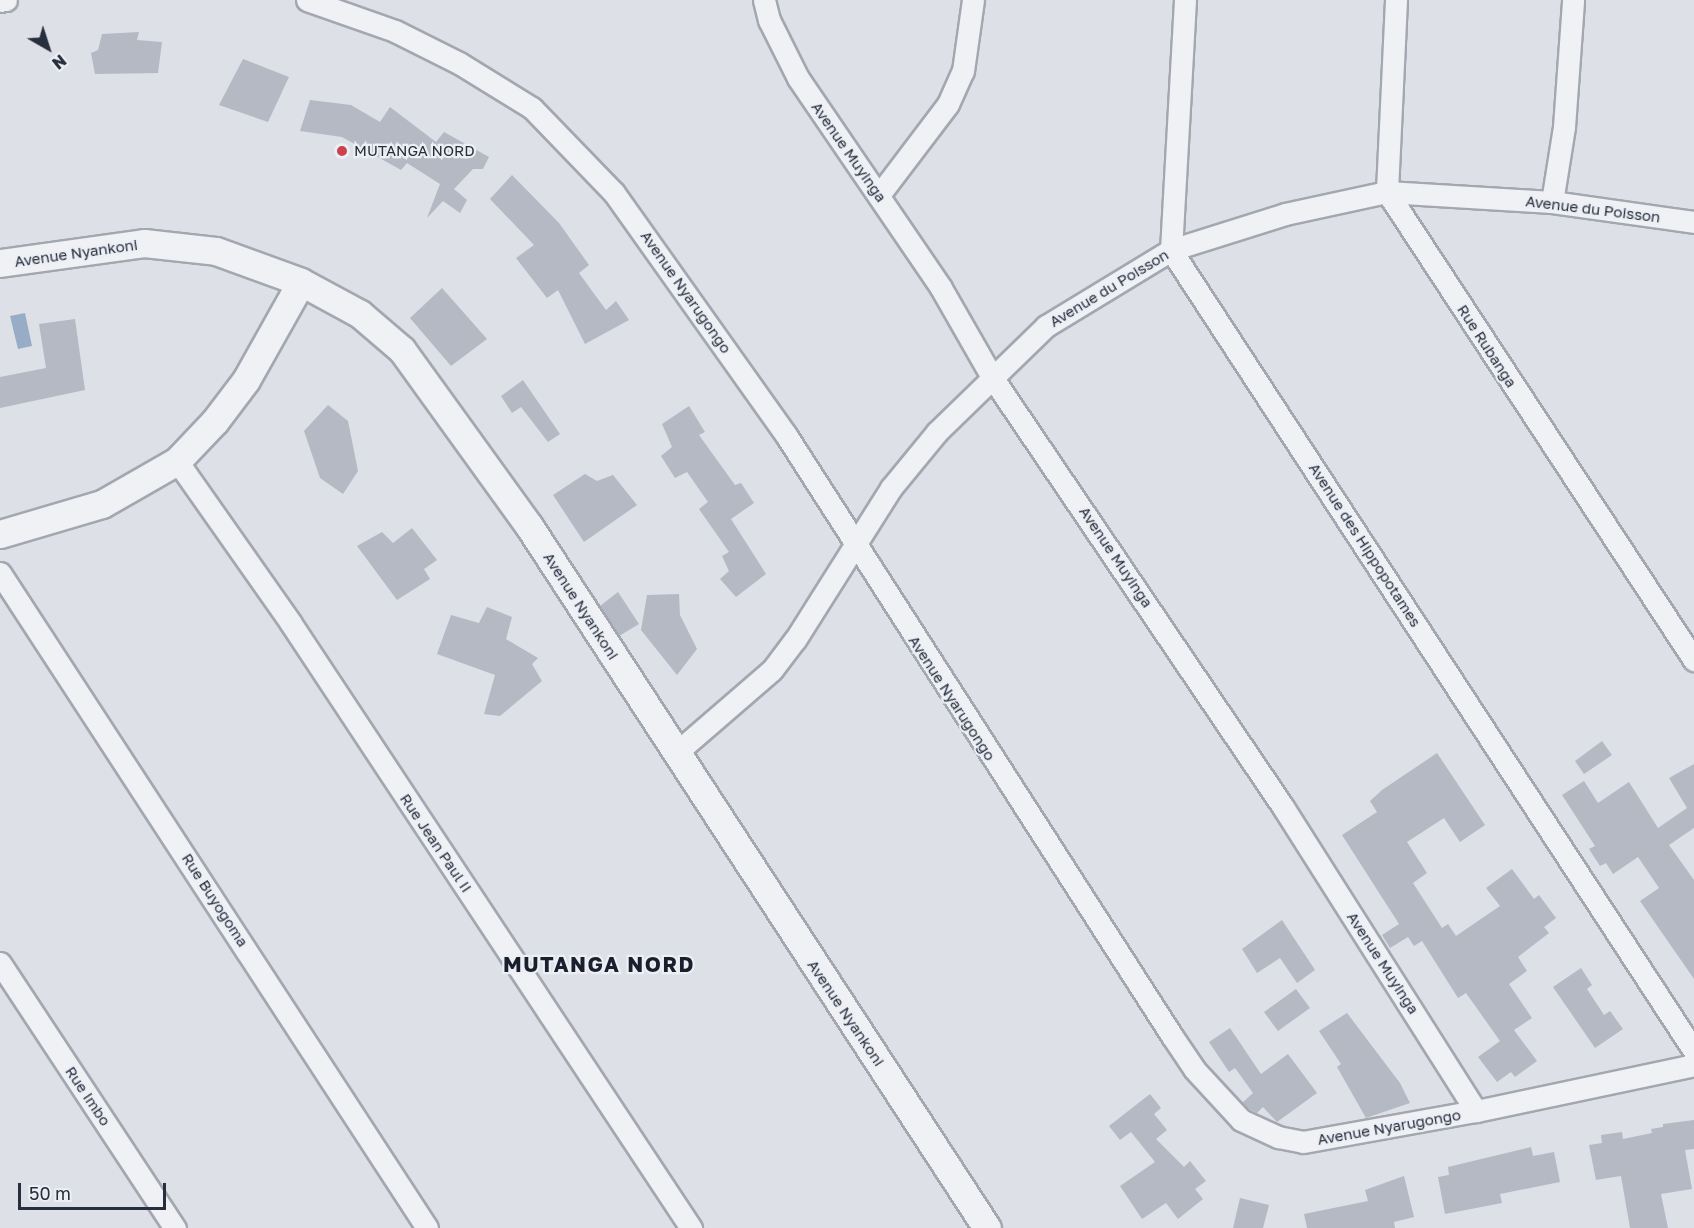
<!DOCTYPE html>
<html>
<head>
<meta charset="utf-8">
<style>
	body { margin:0 }
	#map { position:relative; width:1694px; height:1228px; overflow:hidden; background:#dde0e6; font-family:"Golos Text",sans-serif }
	div>[style] { position:absolute }
	.water>* { inset:0; background:#98acc6 }
	.building>* { inset:0; background:#b4b9c3 }
	.roads { filter:drop-shadow(2px 0 #a3a7b0) drop-shadow(-2px 0 #a3a7b0) drop-shadow(0 2px #a3a7b0) drop-shadow(0 -2px #a3a7b0) }
	.minor>* { height:21px; margin:-10.5px; padding:0 10.5px; transform-origin:10.5px; border-radius:10.5px; background:#eff1f5 }
	.tertiary>* { height:27px; margin:-13.5px; padding:0 13.5px; transform-origin:13.5px; border-radius:13.5px; background:#eff1f5 }
	.dots>* { width:16px; height:16px; translate:-50% -50%; box-sizing:border-box; border:3px solid #eceff4; border-radius:50% }
	span { translate:-50% -50%; white-space:nowrap; text-align:center; line-height:1.15; -webkit-text-stroke:4.5px #eceff4; paint-order:stroke }
	.poi-label { font-size:15px; color:#272e3d }
	.left { translate:0 -50%; text-align:left }
	.street-label { font-size:15px; color:#272e3d }
	.district-label { font-size:21px; color:#191f2d; font-weight:700; letter-spacing:1.5px }
	.north { position:absolute; left:18px; top:18px; width:60px; height:60px; -webkit-text-stroke:4px #eceff4; paint-order:stroke; rotate:141deg; font-size:16px; font-weight:700; line-height:24px; text-align:center; color:#272e3d }
	.north::after { content:''; display:block; margin:auto; width:21px; height:27px; background:#272e3d; clip-path:polygon(50% 0,100% 100%,50% 72%,0 100%) }
	.scale { position:absolute; left:18px; top:1183px; width:148px; height:27px; box-sizing:border-box; border:3px solid #272e3d; border-top:0; padding-left:8px; font-size:18px; line-height:21px; white-space:nowrap; color:#272e3d; -webkit-text-stroke:4px #eceff4; paint-order:stroke }
</style>
</head>
<body>
<div id="map">
	<div class="water">
		<i style="clip-path:polygon(25px 313px,32px 346px,18px 349px,10px 316px)"></i>
	</div>
	<div class="building">
		<i style="clip-path:polygon(139px 32px,137px 40px,162px 42px,158px 73px,95px 74px,91px 53px,98px 50px,102px 34px)"></i>
		<i style="clip-path:polygon(243px 59px,289px 77px,268px 122px,219px 105px)"></i>
		<i style="clip-path:polygon(310px 100px,351px 105px,380px 122px,390px 107px,436px 142px,444px 132px,489px 157px,483px 169px,473px 169px,454px 189px,467px 200px,460px 213px,443px 201px,427px 218px,440px 184px,407px 163px,401px 170px,342px 137px,300px 131px)"></i>
		<i style="clip-path:polygon(512px 175px,559px 223px,589px 265px,579px 273px,606px 310px,616px 301px,629px 320px,585px 344px,558px 290px,547px 298px,516px 258px,534px 245px,490px 199px)"></i>
		<i style="clip-path:polygon(442px 288px,487px 339px,451px 366px,410px 318px)"></i>
		<i style="clip-path:polygon(75px 319px,85px 390px,0 408px,0 377px,46px 368px,39px 324px)"></i>
		<i style="clip-path:polygon(523px 380px,560px 434px,548px 442px,521px 407px,512px 413px,501px 396px)"></i>
		<i style="clip-path:polygon(328px 405px,348px 421px,358px 471px,343px 494px,320px 478px,304px 431px)"></i>
		<i style="clip-path:polygon(689px 406px,705px 432px,699px 435px,735px 485px,741px 483px,754px 503px,731px 519px,766px 574px,736px 597px,720px 579px,729px 571px,722px 556px,729px 552px,699px 509px,708px 502px,687px 472px,675px 478px,661px 456px,672px 447px,662px 424px)"></i>
		<i style="clip-path:polygon(585px 474px,597px 481px,613px 475px,637px 505px,584px 542px,553px 495px)"></i>
		<i style="clip-path:polygon(412px 528px,437px 560px,424px 569px,430px 579px,397px 600px,357px 546px,382px 532px,393px 543px)"></i>
		<i style="clip-path:polygon(618px 592px,639px 624px,619px 636px,600px 606px)"></i>
		<i style="clip-path:polygon(679px 594px,680px 615px,697px 649px,677px 675px,641px 630px,647px 595px)"></i>
		<i style="clip-path:polygon(487px 607px,512px 617px,506px 639px,538px 658px,532px 664px,542px 681px,500px 716px,484px 714px,495px 675px,437px 654px,451px 615px,479px 623px)"></i>
		<i style="clip-path:polygon(1602px 741px,1612px 755px,1584px 774px,1575px 761px)"></i>
		<i style="clip-path:polygon(1437px 753px,1485px 825px,1460px 842px,1444px 818px,1407px 842px,1427px 873px,1413px 883px,1442px 928px,1448px 924px,1456px 936px,1500px 906px,1486px 888px,1512px 869px,1534px 899px,1539px 895px,1556px 918px,1544px 927px,1549px 933px,1518px 957px,1527px 971px,1509px 984px,1532px 1018px,1514px 1030px,1537px 1061px,1515px 1077px,1511px 1072px,1497px 1082px,1478px 1057px,1500px 1041px,1466px 993px,1458px 998px,1422px 941px,1414px 946px,1408px 937px,1390px 948px,1382px 935px,1399px 924px,1342px 835px,1377px 812px,1370px 801px,1382px 790px)"></i>
		<i style="clip-path:polygon(1694px 764px,1694px 828px,1669px 845px,1694px 880px,1694px 979px,1640px 901px,1659px 888px,1638px 857px,1613px 874px,1606px 863px,1600px 866px,1589px 849px,1595px 846px,1562px 795px,1584px 781px,1598px 803px,1629px 782px,1658px 828px,1687px 808px,1669px 778px)"></i>
		<i style="clip-path:polygon(1282px 920px,1315px 970px,1297px 983px,1280px 958px,1257px 973px,1242px 949px)"></i>
		<i style="clip-path:polygon(1581px 968px,1592px 985px,1587px 989px,1604px 1015px,1610px 1011px,1623px 1029px,1595px 1048px,1553px 987px)"></i>
		<i style="clip-path:polygon(1296px 989px,1310px 1008px,1278px 1031px,1264px 1012px)"></i>
		<i style="clip-path:polygon(1347px 1013px,1400px 1083px,1410px 1103px,1366px 1118px,1337px 1067px,1341px 1064px,1319px 1031px)"></i>
		<i style="clip-path:polygon(1230px 1028px,1261px 1074px,1288px 1054px,1317px 1093px,1277px 1122px,1263px 1107px,1257px 1113px,1249px 1109px,1242px 1103px,1253px 1093px,1235px 1068px,1229px 1072px,1209px 1042px)"></i>
		<i style="clip-path:polygon(1150px 1094px,1161px 1108px,1154px 1114px,1167px 1130px,1156px 1139px,1184px 1167px,1190px 1161px,1206px 1181px,1195px 1189px,1203px 1199px,1178px 1219px,1166px 1203px,1142px 1219px,1120px 1186px,1155px 1162px,1131px 1132px,1120px 1140px,1109px 1126px)"></i>
		<i style="clip-path:polygon(1694px 1120px,1694px 1149px,1685px 1150px,1692px 1189px,1661px 1194px,1668px 1228px,1630px 1228px,1621px 1176px,1596px 1180px,1589px 1145px,1602px 1143px,1601px 1135px,1622px 1132px,1623px 1139px,1652px 1133px,1651px 1129px,1663px 1127px,1663px 1124px)"></i>
		<i style="clip-path:polygon(1531px 1147px,1533px 1156px,1554px 1152px,1560px 1182px,1500px 1194px,1502px 1203px,1445px 1214px,1438px 1177px,1449px 1175px,1448px 1167px)"></i>
		<i style="clip-path:polygon(1404px 1176px,1414px 1217px,1394px 1222px,1395px 1228px,1307px 1228px,1304px 1214px,1368px 1201px,1365px 1190px)"></i>
		<i style="clip-path:polygon(1240px 1198px,1269px 1205px,1263px 1228px,1233px 1228px)"></i>
	</div>
	<div class="roads">
		<div class="minor">
			<i style="left:307px;top:0;width:93px;rotate:19.4deg"></i>
			<i style="left:395px;top:31px;width:72px;rotate:26.6deg"></i>
			<i style="left:459px;top:63px;width:86px;rotate:31.7deg"></i>
			<i style="left:532px;top:108px;width:118px;rotate:46deg"></i>
			<i style="left:614px;top:193px;width:297px;rotate:54.6deg"></i>
			<i style="left:786px;top:435px;width:714px;rotate:57.29deg"></i>
			<i style="left:1172px;top:1036px;width:40px;rotate:56deg"></i>
			<i style="left:1194px;top:1069px;width:69px;rotate:47.3deg"></i>
			<i style="left:1241px;top:1120px;width:41px;rotate:24.7deg"></i>
			<i style="left:1278px;top:1137px;width:25px;rotate:11deg"></i>
			<i style="left:1303px;top:1142px;width:176px;rotate:-10.2deg"></i>
			<i style="left:1476px;top:1111px;width:223px;rotate:-11.9deg"></i>
			<i style="left:764px;top:0;width:21px;rotate:76deg"></i>
			<i style="left:769px;top:20px;width:65px;rotate:63.4deg"></i>
			<i style="left:798px;top:78px;width:254px;rotate:55.7deg"></i>
			<i style="left:941px;top:288px;width:103px;rotate:60.2deg"></i>
			<i style="left:992px;top:377px;width:519px;rotate:55.91deg"></i>
			<i style="left:1283px;top:807px;width:360px;rotate:57.6deg"></i>
			<i style="left:1185px;top:0;width:250px;rotate:93.2deg"></i>
			<i style="left:1171px;top:250px;width:957px;rotate:56.86deg"></i>
			<i style="left:1396px;top:0;width:192px;rotate:92.7deg"></i>
			<i style="left:1387px;top:192px;width:560px;rotate:56.74deg"></i>
			<i style="left:0;top:1px;width:6px;rotate:-9deg"></i>
			<i style="left:879px;top:195px;width:114px;rotate:-52.8deg"></i>
			<i style="left:948px;top:104px;width:36px;rotate:-66deg"></i>
			<i style="left:963px;top:71px;width:72px;rotate:-82deg"></i>
			<i style="left:1552px;top:202px;width:76px;rotate:-80.9deg"></i>
			<i style="left:1564px;top:127px;width:127px;rotate:-85.9deg"></i>
			<i style="left:177px;top:461px;width:197px;rotate:54.9deg"></i>
			<i style="left:290px;top:622px;width:727px;rotate:56.51deg"></i>
			<i style="left:0;top:573px;width:782px;rotate:56.9deg"></i>
			<i style="left:677px;top:752px;width:125px;rotate:-40.8deg"></i>
			<i style="left:772px;top:670px;width:38px;rotate:-53deg"></i>
			<i style="left:795px;top:640px;width:180px;rotate:-57.7deg"></i>
			<i style="left:891px;top:488px;width:72px;rotate:-50.6deg"></i>
			<i style="left:937px;top:432px;width:152px;rotate:-44.2deg"></i>
			<i style="left:1046px;top:326px;width:146px;rotate:-31.3deg"></i>
			<i style="left:1171px;top:250px;width:120px;rotate:-17.5deg"></i>
			<i style="left:1285px;top:214px;width:104px;rotate:-12.2deg"></i>
			<i style="left:1387px;top:192px;width:165px;rotate:3.5deg"></i>
			<i style="left:1552px;top:202px;width:143px;rotate:8deg"></i>
			<i style="left:0;top:963px;width:318px;rotate:56.6deg"></i>
		</div>
		<div class="tertiary">
			<i style="left:0;top:263px;width:145px;rotate:-7.9deg"></i>
			<i style="left:144px;top:243px;width:72px;rotate:6.3deg"></i>
			<i style="left:216px;top:251px;width:90px;rotate:20deg"></i>
			<i style="left:301px;top:282px;width:67px;rotate:28.5deg"></i>
			<i style="left:360px;top:314px;width:55px;rotate:40.6deg"></i>
			<i style="left:402px;top:350px;width:217px;rotate:54.2deg"></i>
			<i style="left:529px;top:526px;width:838px;rotate:56.88deg"></i>
			<i style="left:0;top:534px;width:106px;rotate:-16.4deg"></i>
			<i style="left:102px;top:504px;width:86px;rotate:-29.8deg"></i>
			<i style="left:177px;top:461px;width:55px;rotate:-46.5deg"></i>
			<i style="left:215px;top:421px;width:51px;rotate:-52.9deg"></i>
			<i style="left:246px;top:380px;width:112px;rotate:-60.7deg"></i>
		</div>
	</div>
	<div class="dots">
		<i style="left:342px;top:151px;background:#cb4250"></i>
	</div>
	<div class="poi-label">
		<span class="left" style="left:354px;top:151px">MUTANGA NORD</span>
	</div>
	<div class="street-label">
		<span style="left:849px;top:152px;rotate:55deg">Avenue Muyinga</span>
		<span style="left:1593px;top:209px;rotate:7deg">Avenue du Poisson</span>
		<span style="left:76px;top:253px;rotate:-8deg">Avenue Nyankoni</span>
		<span style="left:1109px;top:288px;rotate:-31deg">Avenue du Poisson</span>
		<span style="left:686px;top:292px;rotate:55deg">Avenue Nyarugongo</span>
		<span style="left:1487px;top:346px;rotate:57deg">Rue Rubanga</span>
		<span style="left:1365px;top:545px;rotate:57deg">Avenue des Hippopotames</span>
		<span style="left:1116px;top:557px;rotate:56deg">Avenue Muyinga</span>
		<span style="left:581px;top:606px;rotate:57deg">Avenue Nyankoni</span>
		<span style="left:952px;top:698px;rotate:57deg">Avenue Nyarugongo</span>
		<span style="left:436px;top:843px;rotate:56deg">Rue Jean Paul II</span>
		<span style="left:215px;top:900px;rotate:57deg">Rue Buyogoma</span>
		<span style="left:1383px;top:963px;rotate:57deg">Avenue Muyinga</span>
		<span style="left:846px;top:1013px;rotate:56deg">Avenue Nyankoni</span>
		<span style="left:88px;top:1096px;rotate:56deg">Rue Imbo</span>
		<span style="left:1389px;top:1127px;rotate:-10deg">Avenue Nyarugongo</span>
	</div>
	<div class="district-label">
		<span style="left:599px;top:964px">MUTANGA NORD</span>
	</div>
	<div class="north">N</div>
	<div class="scale">50 m</div>
</div>
</body>
</html>
